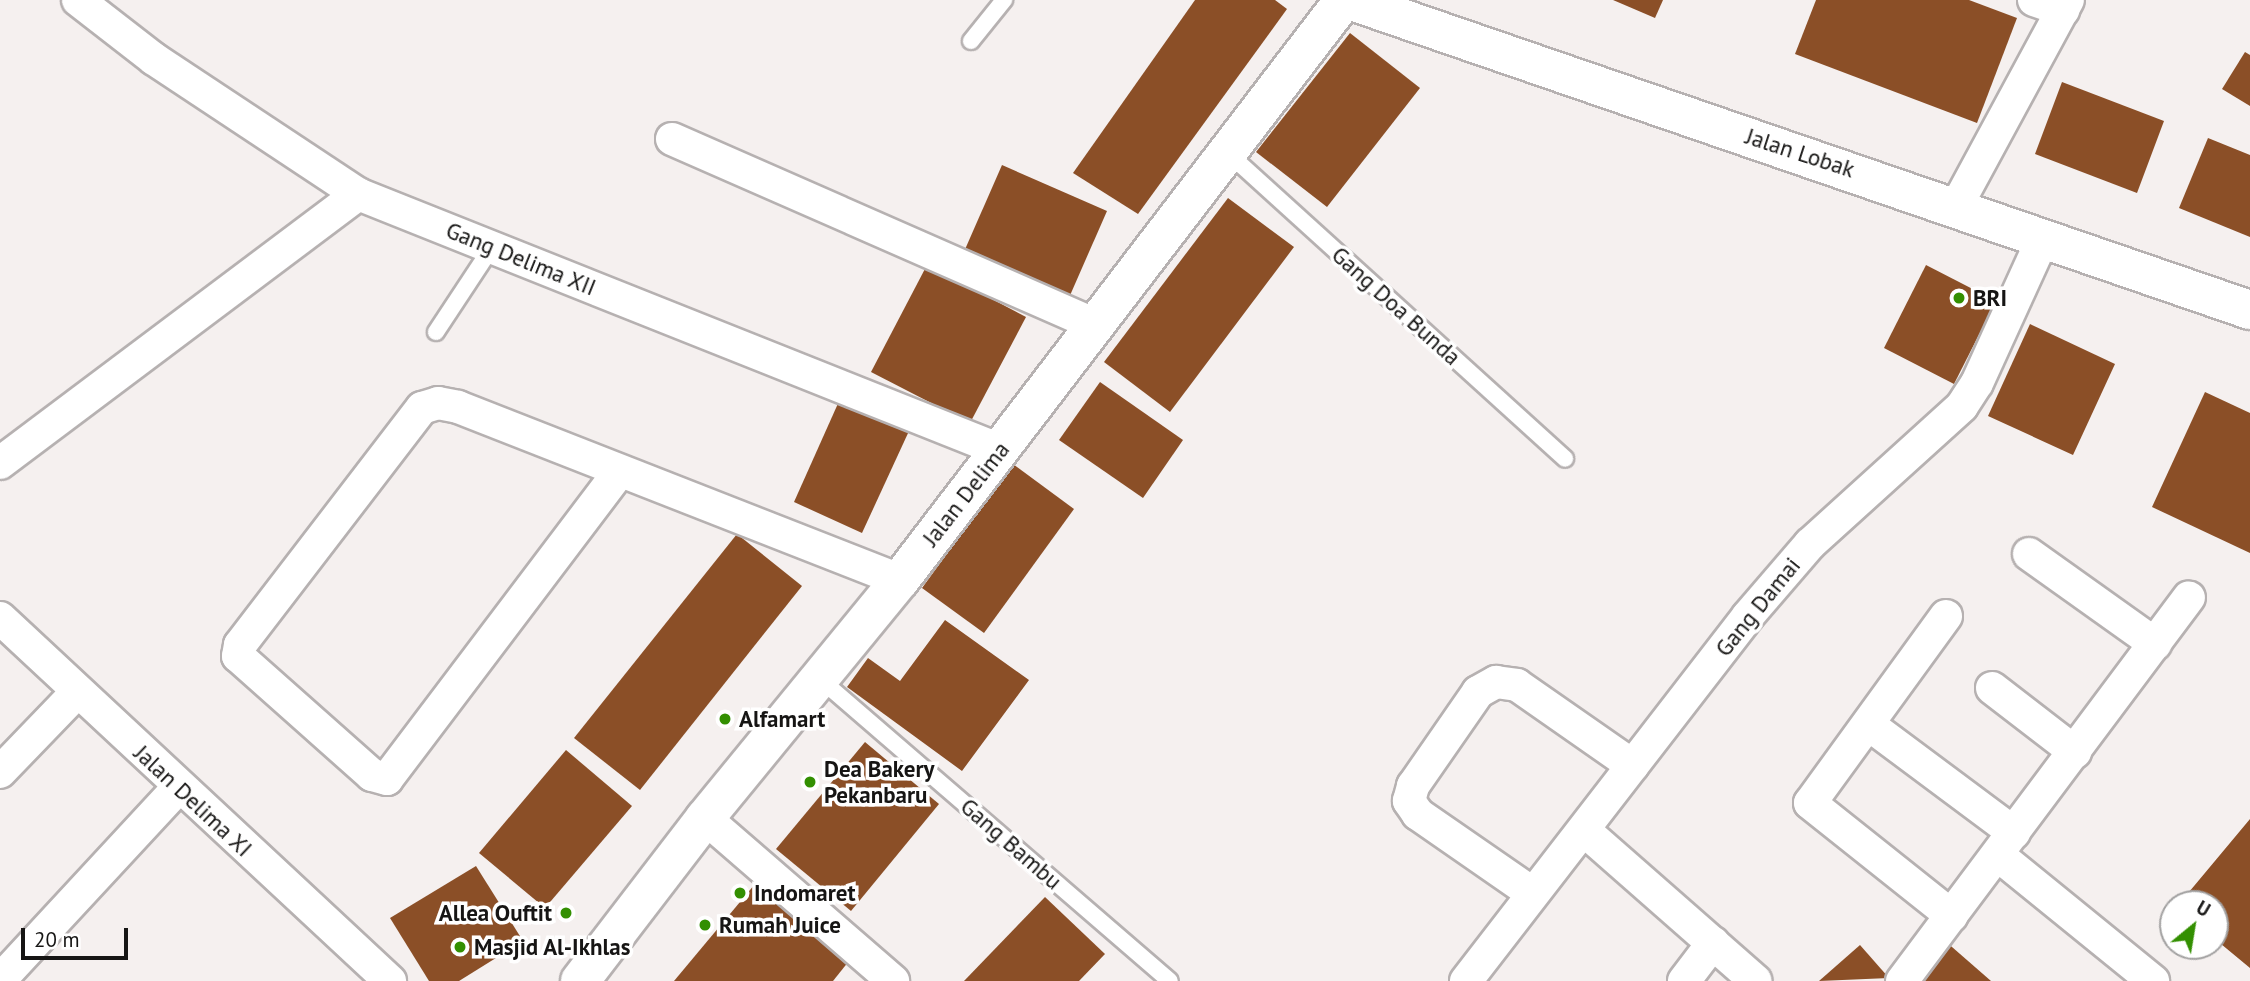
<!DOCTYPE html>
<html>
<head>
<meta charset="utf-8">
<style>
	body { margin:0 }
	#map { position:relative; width:2250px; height:981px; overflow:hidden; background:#f5f0ef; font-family:"PT Sans",sans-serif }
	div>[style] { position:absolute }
	.building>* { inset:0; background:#8b4f27 }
	.roads { filter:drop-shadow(2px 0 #b6b1b1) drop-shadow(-2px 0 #b6b1b1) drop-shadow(0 2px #b6b1b1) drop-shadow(0 -2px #b6b1b1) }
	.service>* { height:16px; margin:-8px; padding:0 8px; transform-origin:8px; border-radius:8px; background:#fff }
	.minor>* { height:32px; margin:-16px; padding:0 16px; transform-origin:16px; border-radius:16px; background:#fff }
	.secondary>* { height:38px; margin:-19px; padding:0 19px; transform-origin:19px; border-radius:19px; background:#fff }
	.dots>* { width:19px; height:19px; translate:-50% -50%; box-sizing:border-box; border:4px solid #fff; border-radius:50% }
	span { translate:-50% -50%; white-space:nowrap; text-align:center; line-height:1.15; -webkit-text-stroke:7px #fff; paint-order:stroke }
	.street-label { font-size:23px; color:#161514 }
	.poi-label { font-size:23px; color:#161514; font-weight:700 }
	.left { translate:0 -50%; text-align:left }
	.right { translate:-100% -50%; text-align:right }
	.north { position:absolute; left:2159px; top:890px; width:70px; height:70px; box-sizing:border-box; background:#fff; border:2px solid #a2a1a1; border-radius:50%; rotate:30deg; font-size:19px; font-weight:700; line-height:28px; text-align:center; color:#161514 }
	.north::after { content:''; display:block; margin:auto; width:24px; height:32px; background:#338f01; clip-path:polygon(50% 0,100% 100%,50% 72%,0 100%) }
	.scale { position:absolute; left:21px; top:928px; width:107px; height:32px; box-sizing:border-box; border:4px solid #161514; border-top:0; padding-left:9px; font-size:21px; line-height:24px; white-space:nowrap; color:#161514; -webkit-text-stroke:5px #fff; paint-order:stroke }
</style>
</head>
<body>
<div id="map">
	<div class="building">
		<i style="clip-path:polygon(1195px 0,1275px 0,1287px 9px,1138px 214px,1073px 173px)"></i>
		<i style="clip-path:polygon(1613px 0,1663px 0,1655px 18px)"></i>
		<i style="clip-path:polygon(1816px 0,1969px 0,2017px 18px,1977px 123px,1795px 54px)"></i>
		<i style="clip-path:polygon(1350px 33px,1420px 88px,1327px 207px,1256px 152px)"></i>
		<i style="clip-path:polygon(2245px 52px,2250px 55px,2250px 106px,2222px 89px)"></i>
		<i style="clip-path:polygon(2062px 82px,2164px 121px,2137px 193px,2035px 154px)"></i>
		<i style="clip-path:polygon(2208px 138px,2250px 155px,2250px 237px,2179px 208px)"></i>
		<i style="clip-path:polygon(1002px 165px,1107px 211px,1068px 300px,963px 254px)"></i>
		<i style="clip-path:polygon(1228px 198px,1294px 247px,1170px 412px,1104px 362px)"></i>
		<i style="clip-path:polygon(927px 265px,1026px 317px,970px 423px,871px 372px)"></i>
		<i style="clip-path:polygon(1926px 265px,1996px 301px,1954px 384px,1884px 348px)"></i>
		<i style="clip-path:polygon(2030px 324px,2115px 364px,2073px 455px,1988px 416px)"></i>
		<i style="clip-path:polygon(1100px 382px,1183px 440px,1143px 498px,1059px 440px)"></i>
		<i style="clip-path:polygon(2205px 392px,2250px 413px,2250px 553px,2152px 507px)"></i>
		<i style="clip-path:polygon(840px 399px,909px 431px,862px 533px,794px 502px)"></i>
		<i style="clip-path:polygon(1013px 464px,1074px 509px,984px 633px,922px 588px)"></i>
		<i style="clip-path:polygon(737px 534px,802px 586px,640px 790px,574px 738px)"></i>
		<i style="clip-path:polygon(945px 620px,1029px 680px,962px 771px,847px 687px,868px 658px,900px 681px)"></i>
		<i style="clip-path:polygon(865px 742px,939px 804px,851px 911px,776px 849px)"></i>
		<i style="clip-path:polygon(566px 750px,632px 806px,545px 908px,479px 853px)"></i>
		<i style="clip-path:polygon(2250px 819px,2250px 968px,2215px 939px,2215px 904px,2179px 904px)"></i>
		<i style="clip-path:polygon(476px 866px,523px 941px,459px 981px,429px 981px,390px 918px)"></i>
		<i style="clip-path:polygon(760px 878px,853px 956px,833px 981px,674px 981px)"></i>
		<i style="clip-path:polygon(1045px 897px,1105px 954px,1079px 981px,964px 981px)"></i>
		<i style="clip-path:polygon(1944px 940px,1991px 981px,1909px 981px)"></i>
		<i style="clip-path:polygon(1860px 945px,1889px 978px,1819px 981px)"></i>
	</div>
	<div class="roads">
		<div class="service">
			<i style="left:971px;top:41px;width:53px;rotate:-51.2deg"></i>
			<i style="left:1228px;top:153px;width:455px;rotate:42.2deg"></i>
			<i style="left:436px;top:332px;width:102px;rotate:-56.6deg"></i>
			<i style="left:820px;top:679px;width:462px;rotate:40.8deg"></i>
		</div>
		<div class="minor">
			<i style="left:78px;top:0;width:96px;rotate:37.8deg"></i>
			<i style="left:154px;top:59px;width:245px;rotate:33.5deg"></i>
			<i style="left:358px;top:194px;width:691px;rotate:21.74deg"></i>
			<i style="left:2034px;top:0;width:31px;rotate:19deg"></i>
			<i style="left:672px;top:139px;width:460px;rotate:23.7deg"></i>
			<i style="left:1957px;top:205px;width:233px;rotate:-61.6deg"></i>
			<i style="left:0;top:463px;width:448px;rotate:-36.9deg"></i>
			<i style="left:619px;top:472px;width:385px;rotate:127.1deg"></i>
			<i style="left:387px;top:779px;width:16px;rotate:-165deg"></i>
			<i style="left:372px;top:775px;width:179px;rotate:-138.4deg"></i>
			<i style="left:238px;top:656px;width:11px;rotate:-80deg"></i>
			<i style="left:240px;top:645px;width:299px;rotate:-52.5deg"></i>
			<i style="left:422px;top:408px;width:17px;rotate:-17deg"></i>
			<i style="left:438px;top:403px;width:20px;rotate:11deg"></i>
			<i style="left:458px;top:407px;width:475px;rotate:21.4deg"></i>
			<i style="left:2029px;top:554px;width:155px;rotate:35.5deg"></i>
			<i style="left:1946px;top:616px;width:231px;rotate:126deg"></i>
			<i style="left:1810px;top:803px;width:181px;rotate:38.5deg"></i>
			<i style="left:0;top:618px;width:533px;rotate:42.95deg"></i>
			<i style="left:1992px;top:688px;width:105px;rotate:37.6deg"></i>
			<i style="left:1868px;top:724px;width:182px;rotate:36.7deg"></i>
			<i style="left:0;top:772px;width:112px;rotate:-46.1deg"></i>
			<i style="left:705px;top:818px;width:249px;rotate:40.9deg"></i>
			<i style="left:1585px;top:831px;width:227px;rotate:41.3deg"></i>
			<i style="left:1998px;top:855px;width:200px;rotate:39.1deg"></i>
			<i style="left:1532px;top:893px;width:139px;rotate:-145.3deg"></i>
			<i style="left:1418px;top:814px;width:16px;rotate:-125deg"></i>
			<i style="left:1409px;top:801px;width:16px;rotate:-75deg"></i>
			<i style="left:1413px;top:786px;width:114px;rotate:-55.3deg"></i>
			<i style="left:1478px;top:692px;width:21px;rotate:-29deg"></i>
			<i style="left:1496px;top:682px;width:21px;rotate:8deg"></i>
			<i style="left:1517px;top:685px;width:141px;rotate:34.9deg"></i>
			<i style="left:0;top:980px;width:262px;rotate:-47.2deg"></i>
			<i style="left:1466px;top:981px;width:461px;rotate:-52.3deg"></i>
			<i style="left:1748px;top:616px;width:95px;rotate:-49.3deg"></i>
			<i style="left:1810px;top:544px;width:205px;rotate:-42.2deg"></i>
			<i style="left:1962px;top:406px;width:27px;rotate:-57deg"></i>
			<i style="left:1977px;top:383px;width:159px;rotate:-65.5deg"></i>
			<i style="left:1684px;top:981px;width:48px;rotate:-52.7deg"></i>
			<i style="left:1902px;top:981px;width:479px;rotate:-53.2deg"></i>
		</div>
		<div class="secondary">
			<i style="left:1349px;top:0;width:953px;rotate:18.99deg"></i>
			<i style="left:580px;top:981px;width:205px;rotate:-52.5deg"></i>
			<i style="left:705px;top:818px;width:308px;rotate:-50.7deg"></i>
			<i style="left:900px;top:580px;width:730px;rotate:-52.57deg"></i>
		</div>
	</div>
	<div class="dots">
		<i style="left:1959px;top:298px;background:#338f01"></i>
		<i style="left:725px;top:719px;background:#338f01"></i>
		<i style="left:810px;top:782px;background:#338f01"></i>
		<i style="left:740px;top:893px;background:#338f01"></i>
		<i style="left:566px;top:913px;background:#338f01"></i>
		<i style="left:705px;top:925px;background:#338f01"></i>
		<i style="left:460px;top:947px;background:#338f01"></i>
	</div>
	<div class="street-label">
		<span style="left:1800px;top:153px;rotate:18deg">Jalan Lobak</span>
		<span style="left:521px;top:259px;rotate:22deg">Gang Delima XII</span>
		<span style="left:1396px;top:306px;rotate:42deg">Gang Doa Bunda</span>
		<span style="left:966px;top:494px;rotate:-52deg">Jalan Delima</span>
		<span style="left:1758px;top:607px;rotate:-51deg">Gang Damai</span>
		<span style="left:193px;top:801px;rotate:43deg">Jalan Delima XI</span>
		<span style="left:1011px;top:844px;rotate:41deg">Gang Bambu</span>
	</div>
	<div class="poi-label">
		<span class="left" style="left:1973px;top:298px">BRI</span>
		<span class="left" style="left:739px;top:719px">Alfamart</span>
		<span class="left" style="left:824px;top:782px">Dea Bakery<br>Pekanbaru</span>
		<span class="left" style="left:754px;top:893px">Indomaret</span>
		<span class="right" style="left:552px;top:913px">Allea Ouftit</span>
		<span class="left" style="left:719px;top:925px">Rumah Juice</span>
		<span class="left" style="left:474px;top:947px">Masjid Al-Ikhlas</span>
	</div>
	<div class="north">U</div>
	<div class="scale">20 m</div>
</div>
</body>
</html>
